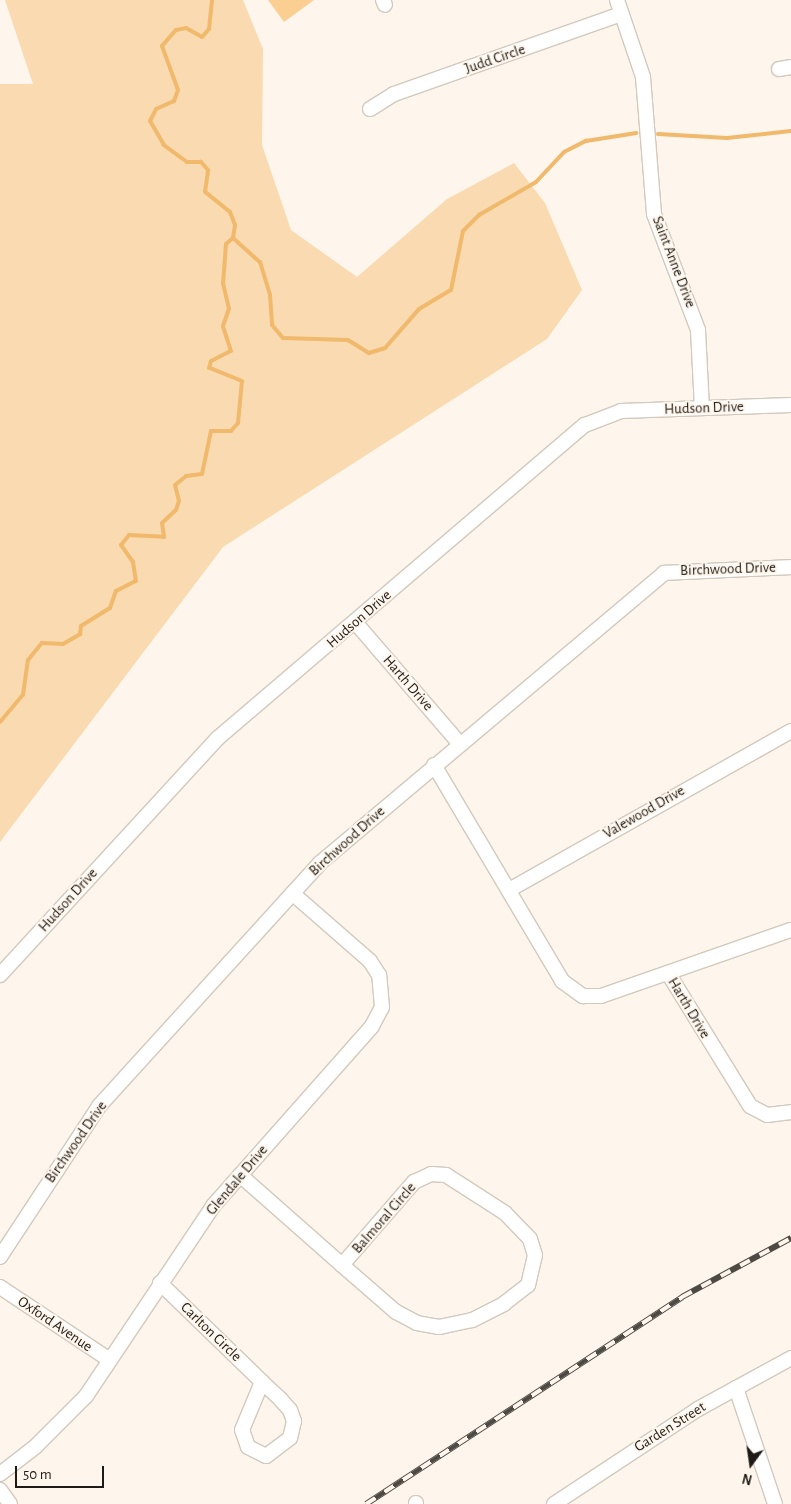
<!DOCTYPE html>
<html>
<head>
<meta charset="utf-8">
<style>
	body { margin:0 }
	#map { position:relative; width:791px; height:1504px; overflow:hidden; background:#fef6ec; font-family:"Alegreya Sans",sans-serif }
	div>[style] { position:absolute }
	.green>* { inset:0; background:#fadab0 }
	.stream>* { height:4px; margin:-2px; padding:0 2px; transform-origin:2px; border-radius:2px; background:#f1b96c }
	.building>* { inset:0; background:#fbcf92 }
	.roads { filter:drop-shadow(1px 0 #d2c9bd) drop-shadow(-1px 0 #d2c9bd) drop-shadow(0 1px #d2c9bd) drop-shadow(0 -1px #d2c9bd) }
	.minor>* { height:14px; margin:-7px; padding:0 7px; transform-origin:7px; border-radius:7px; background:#fff }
	.rail>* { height:5.5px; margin-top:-2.75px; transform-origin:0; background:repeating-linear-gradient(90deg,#fef6ec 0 11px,#4d4943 0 22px); box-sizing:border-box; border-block:1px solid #4d4943 }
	span { translate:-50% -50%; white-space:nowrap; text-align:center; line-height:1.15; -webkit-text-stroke:4px #fef6ec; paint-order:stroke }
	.street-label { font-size:15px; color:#1e1b16 }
	.north { position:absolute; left:726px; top:1439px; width:50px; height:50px; -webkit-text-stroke:4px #fef6ec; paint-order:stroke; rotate:194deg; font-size:14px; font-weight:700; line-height:20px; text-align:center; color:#1e1b16 }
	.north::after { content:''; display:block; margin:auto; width:18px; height:22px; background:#1e1b16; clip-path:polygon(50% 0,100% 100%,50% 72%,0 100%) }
	.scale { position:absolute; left:15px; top:1466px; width:89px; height:22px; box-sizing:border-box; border:2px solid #1e1b16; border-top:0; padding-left:6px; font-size:15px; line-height:18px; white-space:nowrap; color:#1e1b16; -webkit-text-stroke:4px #fef6ec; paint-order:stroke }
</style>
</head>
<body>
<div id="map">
	<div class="green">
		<i style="clip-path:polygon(5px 0,243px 0,263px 49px,262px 145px,291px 230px,357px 277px,447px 199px,514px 163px,545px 203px,582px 290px,547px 339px,223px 547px,0 842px,0 84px,33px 84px)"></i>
	</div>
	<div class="stream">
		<i style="left:658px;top:134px;width:69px;rotate:3.3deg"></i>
		<i style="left:727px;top:138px;width:64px;rotate:-6.2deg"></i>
		<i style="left:233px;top:238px;width:36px;rotate:42deg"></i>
		<i style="left:260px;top:262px;width:34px;rotate:73deg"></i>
		<i style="left:270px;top:295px;width:30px;rotate:86deg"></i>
		<i style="left:272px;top:325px;width:17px;rotate:50deg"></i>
		<i style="left:283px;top:338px;width:65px;rotate:1.8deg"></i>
		<i style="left:348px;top:340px;width:25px;rotate:32deg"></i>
		<i style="left:369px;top:353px;width:17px;rotate:-17deg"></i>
		<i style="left:385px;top:348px;width:52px;rotate:-48.9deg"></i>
		<i style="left:419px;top:309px;width:37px;rotate:-31deg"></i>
		<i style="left:451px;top:290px;width:60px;rotate:-78.5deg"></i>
		<i style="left:463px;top:231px;width:23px;rotate:-45deg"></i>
		<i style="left:479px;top:215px;width:66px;rotate:-30.1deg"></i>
		<i style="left:536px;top:182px;width:41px;rotate:-47deg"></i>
		<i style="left:564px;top:152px;width:25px;rotate:-27deg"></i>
		<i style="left:586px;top:141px;width:51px;rotate:-9.1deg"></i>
		<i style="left:0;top:722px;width:35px;rotate:-50deg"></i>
		<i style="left:23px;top:695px;width:35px;rotate:-82deg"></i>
		<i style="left:28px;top:660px;width:22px;rotate:-51deg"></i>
		<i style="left:42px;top:643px;width:21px;rotate:3deg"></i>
		<i style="left:63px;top:644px;width:20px;rotate:-30deg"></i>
		<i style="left:80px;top:634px;width:8px;rotate:-83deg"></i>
		<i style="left:81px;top:626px;width:34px;rotate:-32deg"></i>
		<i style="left:110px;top:608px;width:18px;rotate:-71deg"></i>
		<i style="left:116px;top:591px;width:22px;rotate:-27deg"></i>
		<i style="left:136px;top:581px;width:19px;rotate:-99deg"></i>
		<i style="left:133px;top:562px;width:21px;rotate:-125deg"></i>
		<i style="left:121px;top:545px;width:13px;rotate:-51deg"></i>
		<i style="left:129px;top:535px;width:35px;rotate:3deg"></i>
		<i style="left:164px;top:537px;width:14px;rotate:-98deg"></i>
		<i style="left:162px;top:523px;width:19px;rotate:-43deg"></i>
		<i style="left:176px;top:510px;width:9px;rotate:-72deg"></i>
		<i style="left:179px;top:501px;width:16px;rotate:-104deg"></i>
		<i style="left:175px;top:485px;width:14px;rotate:-39deg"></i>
		<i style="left:186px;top:476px;width:16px;rotate:-7deg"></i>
		<i style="left:202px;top:474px;width:44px;rotate:-78.2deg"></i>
		<i style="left:211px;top:431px;width:20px"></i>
		<i style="left:231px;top:431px;width:11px;rotate:-49deg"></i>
		<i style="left:238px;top:423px;width:42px;rotate:-84.6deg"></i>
		<i style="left:242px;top:381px;width:35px;rotate:-158deg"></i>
		<i style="left:209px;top:368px;width:7px;rotate:-74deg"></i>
		<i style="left:211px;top:361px;width:22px;rotate:-27deg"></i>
		<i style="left:231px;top:351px;width:26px;rotate:-108deg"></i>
		<i style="left:223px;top:326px;width:18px;rotate:-71deg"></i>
		<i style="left:229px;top:309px;width:26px;rotate:-103deg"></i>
		<i style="left:223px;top:284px;width:40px;rotate:-85.7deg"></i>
		<i style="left:226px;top:244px;width:9px;rotate:-41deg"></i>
		<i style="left:233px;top:238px;width:13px;rotate:-81deg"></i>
		<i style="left:235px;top:225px;width:14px;rotate:-111deg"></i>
		<i style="left:230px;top:212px;width:32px;rotate:-141deg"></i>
		<i style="left:205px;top:192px;width:22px;rotate:-82deg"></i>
		<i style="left:208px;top:170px;width:11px;rotate:-131deg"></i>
		<i style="left:201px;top:162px;width:14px;rotate:180deg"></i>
		<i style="left:187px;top:162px;width:29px;rotate:-144deg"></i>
		<i style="left:164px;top:145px;width:28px;rotate:-120deg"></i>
		<i style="left:150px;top:121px;width:13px;rotate:-63deg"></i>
		<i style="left:156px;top:109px;width:20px;rotate:-24deg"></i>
		<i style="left:174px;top:101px;width:12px;rotate:-70deg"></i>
		<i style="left:178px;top:90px;width:47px;rotate:-110deg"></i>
		<i style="left:162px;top:46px;width:21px;rotate:-49deg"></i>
		<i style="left:176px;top:30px;width:10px;rotate:-11deg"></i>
		<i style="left:186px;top:28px;width:18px;rotate:29deg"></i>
		<i style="left:202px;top:37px;width:11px;rotate:-49deg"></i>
		<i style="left:209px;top:29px;width:29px;rotate:-84deg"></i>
	</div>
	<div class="building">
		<i style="clip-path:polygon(268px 0,314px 0,284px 22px)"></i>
	</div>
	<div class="roads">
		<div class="minor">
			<i style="left:383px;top:0;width:5px;rotate:68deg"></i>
			<i style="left:617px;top:0;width:81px;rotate:71.3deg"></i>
			<i style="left:643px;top:77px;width:137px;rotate:85.4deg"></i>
			<i style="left:654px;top:214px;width:124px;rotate:69.2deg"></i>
			<i style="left:698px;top:330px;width:78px;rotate:87.1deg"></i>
			<i style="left:779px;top:69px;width:12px;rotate:-9deg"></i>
			<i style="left:370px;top:109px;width:28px;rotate:-32deg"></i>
			<i style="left:394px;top:94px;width:241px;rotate:-19.4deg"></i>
			<i style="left:355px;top:622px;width:161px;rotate:49.3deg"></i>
			<i style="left:434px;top:765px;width:251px;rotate:59.3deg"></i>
			<i style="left:562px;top:981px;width:26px;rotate:36deg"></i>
			<i style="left:583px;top:996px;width:18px"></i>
			<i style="left:601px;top:996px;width:201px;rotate:-19.2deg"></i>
			<i style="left:509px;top:890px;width:324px;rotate:-29.4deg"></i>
			<i style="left:668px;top:973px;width:156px;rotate:58.3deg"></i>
			<i style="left:750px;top:1106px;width:19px;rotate:28deg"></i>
			<i style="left:767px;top:1115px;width:24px;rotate:-7deg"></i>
			<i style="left:0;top:975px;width:322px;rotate:-47.4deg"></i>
			<i style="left:218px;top:738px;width:482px;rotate:-40.5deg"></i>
			<i style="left:585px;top:425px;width:39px;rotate:-21deg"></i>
			<i style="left:621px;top:411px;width:170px;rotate:-2deg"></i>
			<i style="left:431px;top:1174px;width:15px;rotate:4deg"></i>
			<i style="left:446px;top:1175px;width:70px;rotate:32.8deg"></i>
			<i style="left:505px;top:1213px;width:36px;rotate:46deg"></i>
			<i style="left:530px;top:1239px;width:17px;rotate:73deg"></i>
			<i style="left:535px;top:1255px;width:31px;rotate:103deg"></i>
			<i style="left:528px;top:1285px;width:31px;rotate:142deg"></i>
			<i style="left:504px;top:1304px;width:36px;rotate:153deg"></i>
			<i style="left:472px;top:1320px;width:34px;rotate:168deg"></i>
			<i style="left:439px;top:1327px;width:22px;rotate:-170deg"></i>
			<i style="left:417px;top:1323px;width:24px;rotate:-152deg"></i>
			<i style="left:396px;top:1312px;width:72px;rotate:-139deg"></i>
			<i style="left:342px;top:1265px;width:110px;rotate:-49.1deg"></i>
			<i style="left:414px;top:1182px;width:19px;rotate:-25deg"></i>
			<i style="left:240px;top:1175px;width:136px;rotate:41.4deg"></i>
			<i style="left:0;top:1257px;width:181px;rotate:-56.7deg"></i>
			<i style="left:99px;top:1106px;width:328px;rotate:-47.7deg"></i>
			<i style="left:320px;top:863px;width:450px;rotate:-40.1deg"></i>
			<i style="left:664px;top:573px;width:127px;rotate:-2.7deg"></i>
			<i style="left:160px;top:1283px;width:142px;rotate:44.1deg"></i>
			<i style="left:262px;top:1382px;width:26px;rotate:43deg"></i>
			<i style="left:281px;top:1400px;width:13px;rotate:48deg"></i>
			<i style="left:290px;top:1410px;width:12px;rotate:70deg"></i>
			<i style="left:294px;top:1421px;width:17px;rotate:103deg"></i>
			<i style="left:290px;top:1438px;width:30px;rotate:143deg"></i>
			<i style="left:266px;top:1456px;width:20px;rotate:-153deg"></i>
			<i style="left:248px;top:1447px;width:18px;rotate:-109deg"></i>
			<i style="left:242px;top:1430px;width:52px;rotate:-67.4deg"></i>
			<i style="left:0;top:1287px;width:132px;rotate:33.6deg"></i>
			<i style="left:736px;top:1388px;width:122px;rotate:71.4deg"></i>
			<i style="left:0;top:1474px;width:44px;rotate:-37.6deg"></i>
			<i style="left:35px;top:1447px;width:72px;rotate:-45deg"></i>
			<i style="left:86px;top:1396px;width:229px;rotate:-56.2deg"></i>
			<i style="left:213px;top:1206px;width:240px;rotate:-48.5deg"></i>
			<i style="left:372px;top:1026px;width:21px;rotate:-62deg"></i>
			<i style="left:382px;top:1007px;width:32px;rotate:-95deg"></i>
			<i style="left:379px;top:975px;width:17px;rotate:-123deg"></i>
			<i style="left:370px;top:961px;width:103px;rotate:-138.9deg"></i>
			<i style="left:0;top:1490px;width:17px;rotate:54deg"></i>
			<i style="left:416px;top:1503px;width:1px;rotate:90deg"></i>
			<i style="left:554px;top:1504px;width:173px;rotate:-33.4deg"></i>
			<i style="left:698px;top:1409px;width:106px;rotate:-28.7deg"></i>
		</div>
	</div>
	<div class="rail">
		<i style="left:366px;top:1504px;width:378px;rotate:-33.2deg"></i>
		<i style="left:682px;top:1297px;width:124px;rotate:-28.4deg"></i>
	</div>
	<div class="street-label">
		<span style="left:495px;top:59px;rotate:-19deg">Judd Circle</span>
		<span style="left:674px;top:262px;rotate:69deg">Saint Anne Drive</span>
		<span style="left:704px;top:408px;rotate:-2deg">Hudson Drive</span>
		<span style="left:728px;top:569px;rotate:-2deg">Birchwood Drive</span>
		<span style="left:359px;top:619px;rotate:-41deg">Hudson Drive</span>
		<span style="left:408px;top:683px;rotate:49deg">Harth Drive</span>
		<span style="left:644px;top:812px;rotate:-30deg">Valewood Drive</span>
		<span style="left:347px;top:841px;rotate:-42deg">Birchwood Drive</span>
		<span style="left:68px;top:900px;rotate:-48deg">Hudson Drive</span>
		<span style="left:689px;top:1008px;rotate:59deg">Harth Drive</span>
		<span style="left:76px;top:1142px;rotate:-55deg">Birchwood Drive</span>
		<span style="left:237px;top:1180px;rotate:-50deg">Glendale Drive</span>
		<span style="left:384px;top:1218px;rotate:-49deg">Balmoral Circle</span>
		<span style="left:55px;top:1324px;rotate:34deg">Oxford Avenue</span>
		<span style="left:211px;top:1332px;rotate:44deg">Carlton Circle</span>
		<span style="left:670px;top:1427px;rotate:-32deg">Garden Street</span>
	</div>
	<div class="north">N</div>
	<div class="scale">50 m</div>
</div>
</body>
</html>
